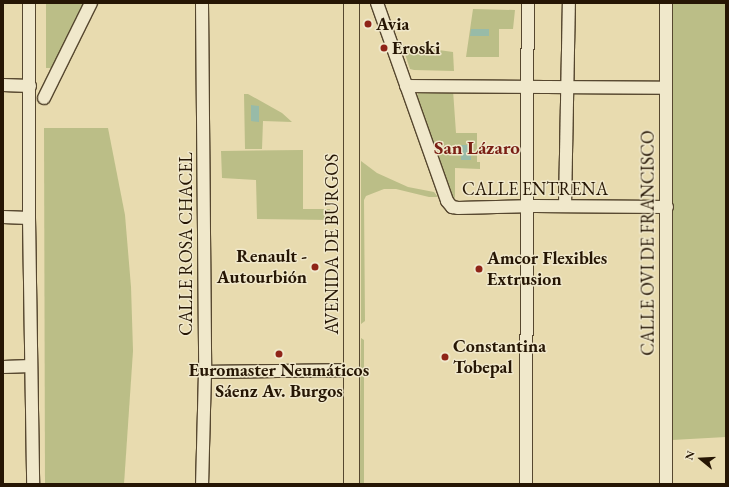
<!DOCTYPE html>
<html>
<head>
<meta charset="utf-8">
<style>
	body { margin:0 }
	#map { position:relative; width:729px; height:487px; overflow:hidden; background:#e8dbaf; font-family:"EB Garamond",serif }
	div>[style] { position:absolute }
	.green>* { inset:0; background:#bbbe87 }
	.water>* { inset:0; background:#98bba8 }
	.roads { filter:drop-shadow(1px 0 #56472f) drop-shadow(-1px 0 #56472f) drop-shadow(0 1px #56472f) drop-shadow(0 -1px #56472f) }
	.minor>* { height:12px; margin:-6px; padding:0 6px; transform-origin:6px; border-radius:6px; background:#f0e8cb }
	.major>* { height:15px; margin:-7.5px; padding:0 7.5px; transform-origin:7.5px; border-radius:7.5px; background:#e8dbaf }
	.dots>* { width:11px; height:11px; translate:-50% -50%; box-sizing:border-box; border:2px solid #f0e8cb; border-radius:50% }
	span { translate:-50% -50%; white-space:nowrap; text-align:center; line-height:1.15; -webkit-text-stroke:3px #f0e8cb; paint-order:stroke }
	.poi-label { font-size:18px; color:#261604; font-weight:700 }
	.left { translate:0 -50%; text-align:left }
	.right { translate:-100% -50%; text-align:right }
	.street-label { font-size:18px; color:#261604 }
	.neighbourhood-label { font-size:19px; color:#7a1f14; font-weight:700 }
	.frame { position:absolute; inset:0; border:4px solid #261604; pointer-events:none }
	.north { position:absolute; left:681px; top:439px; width:40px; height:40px; -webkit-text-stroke:3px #f0e8cb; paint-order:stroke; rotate:288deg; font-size:11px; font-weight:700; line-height:16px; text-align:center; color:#261604 }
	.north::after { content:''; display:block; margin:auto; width:14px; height:18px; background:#261604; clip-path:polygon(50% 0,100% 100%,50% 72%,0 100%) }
</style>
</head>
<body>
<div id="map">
	<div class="green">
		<i style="clip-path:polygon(46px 3px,85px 3px,53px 68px,46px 68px)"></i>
		<i style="clip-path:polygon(673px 3px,726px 3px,726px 437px,672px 440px)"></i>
		<i style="clip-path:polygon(473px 9px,515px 10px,513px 29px,499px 29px,499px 57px,466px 57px)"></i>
		<i style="clip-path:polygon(402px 45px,453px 52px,454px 71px,414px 70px,410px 69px)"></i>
		<i style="clip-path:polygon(453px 90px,456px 133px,477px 133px,477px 162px,480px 162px,480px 169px,455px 168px,455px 198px,451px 196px,416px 98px,419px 91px)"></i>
		<i style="clip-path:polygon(244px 94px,248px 94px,282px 113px,292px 122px,263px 121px,262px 149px,245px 149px)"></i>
		<i style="clip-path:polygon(44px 128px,108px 128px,125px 215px,131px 287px,133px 351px,124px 484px,45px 484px)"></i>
		<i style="clip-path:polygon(303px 150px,303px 209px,330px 209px,331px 220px,257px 219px,256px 180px,222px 178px,221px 151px)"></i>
		<i style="clip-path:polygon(361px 161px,377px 173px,408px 187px,434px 192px,438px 197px,429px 197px,396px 189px,384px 189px,366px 196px,364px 200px,365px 321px,361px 324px)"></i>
		<i style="clip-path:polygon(361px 338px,364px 340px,364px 484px,359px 484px)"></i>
	</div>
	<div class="water">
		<i style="clip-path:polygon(471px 29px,489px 29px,489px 36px,470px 36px)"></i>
		<i style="clip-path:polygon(251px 105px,259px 106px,259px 122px,251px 121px)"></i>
		<i style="clip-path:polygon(461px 145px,471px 145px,471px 160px,461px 160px)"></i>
	</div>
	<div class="roads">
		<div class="minor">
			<i style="left:29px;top:3px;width:215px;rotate:90deg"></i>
			<i style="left:29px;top:218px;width:266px;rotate:89.1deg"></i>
			<i style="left:202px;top:3px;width:369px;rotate:89.5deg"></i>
			<i style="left:205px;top:372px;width:112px;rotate:91.5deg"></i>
			<i style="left:377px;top:3px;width:210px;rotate:70.5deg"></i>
			<i style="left:447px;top:201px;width:8px;rotate:50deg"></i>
			<i style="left:452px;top:207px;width:6px;rotate:9deg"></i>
			<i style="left:458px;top:208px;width:77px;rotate:-1.5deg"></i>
			<i style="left:535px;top:206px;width:132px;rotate:0.4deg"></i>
			<i style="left:3px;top:85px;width:27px;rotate:2deg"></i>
			<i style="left:406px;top:86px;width:260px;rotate:0.4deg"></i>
			<i style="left:44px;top:98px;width:106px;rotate:-63.7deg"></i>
			<i style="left:565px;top:206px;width:203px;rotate:-88.9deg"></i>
			<i style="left:3px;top:217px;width:26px;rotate:2deg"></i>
			<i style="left:3px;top:367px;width:28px;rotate:-2deg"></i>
			<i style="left:205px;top:372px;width:146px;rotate:-0.8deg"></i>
			<i style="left:526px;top:484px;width:481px;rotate:-89.8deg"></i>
			<i style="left:666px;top:484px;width:481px;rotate:-90deg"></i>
		</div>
		<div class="major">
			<i style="left:351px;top:3px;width:481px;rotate:90deg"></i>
		</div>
	</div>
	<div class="dots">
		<i style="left:368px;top:24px;background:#8f2418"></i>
		<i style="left:384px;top:48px;background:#8f2418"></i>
		<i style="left:315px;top:267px;background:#8f2418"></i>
		<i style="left:479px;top:269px;background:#8f2418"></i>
		<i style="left:279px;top:354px;background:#8f2418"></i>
		<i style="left:445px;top:357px;background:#8f2418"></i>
	</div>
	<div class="poi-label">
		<span class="left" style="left:376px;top:24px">Avia</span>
		<span class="left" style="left:392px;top:48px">Eroski</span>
		<span class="right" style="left:307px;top:267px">Renault -<br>Autourbión</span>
		<span class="left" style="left:487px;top:269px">Amcor Flexibles<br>Extrusion</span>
		<span class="left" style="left:453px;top:357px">Constantina<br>Tobepal</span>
		<span style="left:279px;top:381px">Euromaster Neumáticos<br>Sáenz Av. Burgos</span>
	</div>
	<div class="street-label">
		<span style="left:535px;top:189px">CALLE ENTRENA</span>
		<span style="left:648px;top:243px;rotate:-90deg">CALLE OVI DE FRANCISCO</span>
		<span style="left:186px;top:244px;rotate:-90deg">CALLE ROSA CHACEL</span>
		<span style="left:332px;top:244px;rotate:-90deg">AVENIDA DE BURGOS</span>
	</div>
	<div class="neighbourhood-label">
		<span style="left:477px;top:148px">San Lázaro</span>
	</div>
	<div class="frame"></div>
	<div class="north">N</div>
</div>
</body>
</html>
